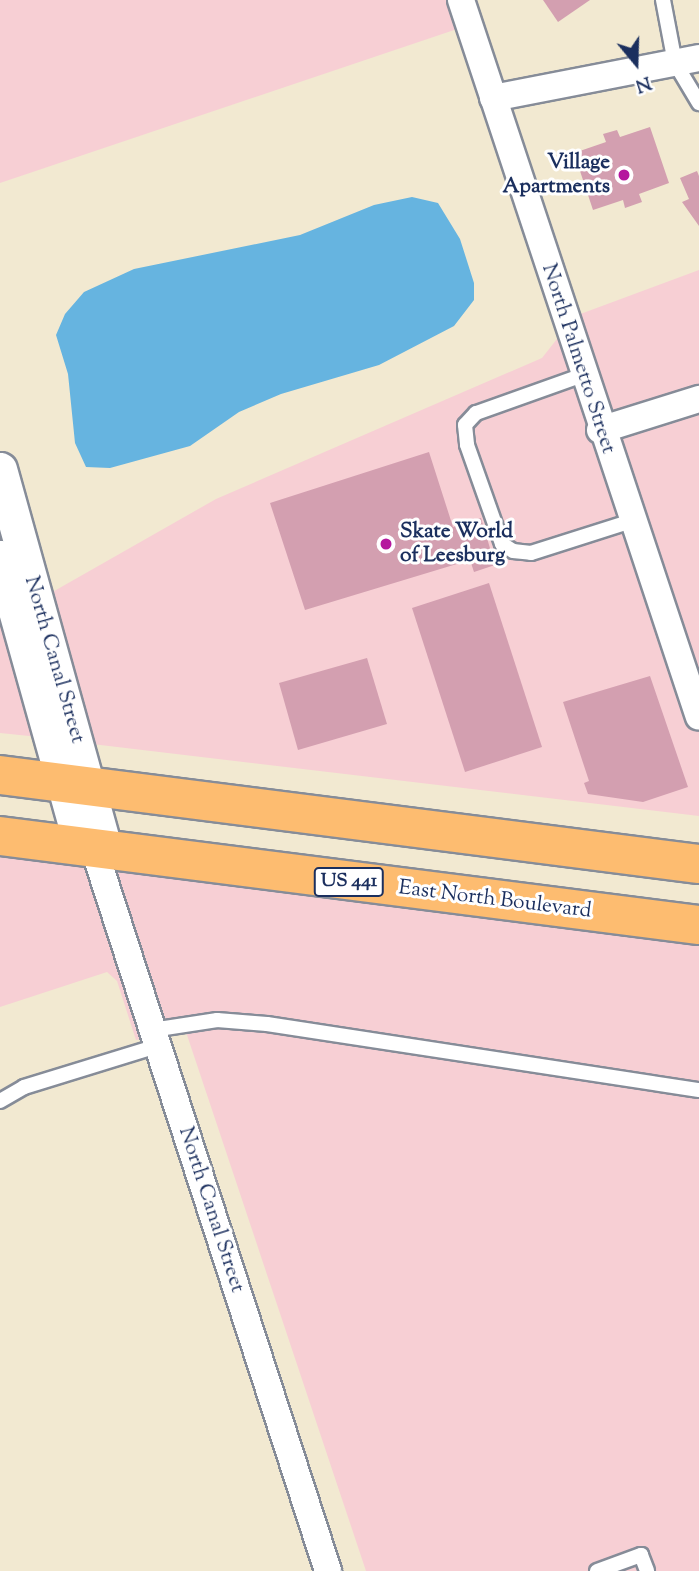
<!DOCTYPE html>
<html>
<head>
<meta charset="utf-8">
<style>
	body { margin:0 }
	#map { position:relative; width:699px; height:1571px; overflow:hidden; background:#f2e9d1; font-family:"Sorts Mill Goudy",serif }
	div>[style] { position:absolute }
	.built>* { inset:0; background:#f7cfd4 }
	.water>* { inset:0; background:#66b4e0 }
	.building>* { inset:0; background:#d39fb0 }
	.roads { filter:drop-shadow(2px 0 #868c98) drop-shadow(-2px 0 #868c98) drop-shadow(0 2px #868c98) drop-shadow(0 -2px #868c98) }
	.service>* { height:14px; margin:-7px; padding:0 7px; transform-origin:7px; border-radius:7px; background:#fff }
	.minor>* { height:26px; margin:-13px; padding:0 13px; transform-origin:13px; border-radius:13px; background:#fff }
	.tertiary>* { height:33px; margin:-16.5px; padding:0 16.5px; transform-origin:16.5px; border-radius:16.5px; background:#fff }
	.primary>* { height:38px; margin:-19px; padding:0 19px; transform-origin:19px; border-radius:19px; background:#fdbc70 }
	.dots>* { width:19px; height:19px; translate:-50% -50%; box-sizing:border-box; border:4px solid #fff; border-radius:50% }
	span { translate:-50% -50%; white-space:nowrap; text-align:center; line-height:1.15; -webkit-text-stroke:6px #fff; paint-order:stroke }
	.shield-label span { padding:2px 5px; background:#fff; border:2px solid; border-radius:5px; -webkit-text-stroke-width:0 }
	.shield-label { font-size:19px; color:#1b2f5e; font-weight:700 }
	.poi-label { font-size:21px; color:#1b2f5e; font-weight:700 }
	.right { translate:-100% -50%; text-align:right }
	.left { translate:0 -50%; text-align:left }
	.street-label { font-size:21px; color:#1b2f5e }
	.north { position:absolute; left:601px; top:28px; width:70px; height:70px; -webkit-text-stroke:5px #fff; paint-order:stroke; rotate:161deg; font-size:19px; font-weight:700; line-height:28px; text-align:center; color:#1b2f5e }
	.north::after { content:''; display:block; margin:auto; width:24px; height:32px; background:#1b2f5e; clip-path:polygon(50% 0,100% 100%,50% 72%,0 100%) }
</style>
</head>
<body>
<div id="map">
	<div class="built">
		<i style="clip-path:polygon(0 0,463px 0,472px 24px,0 183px)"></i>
		<i style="clip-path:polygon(699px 270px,699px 816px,92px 744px,49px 594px,216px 499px,542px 358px,575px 316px)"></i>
		<i style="clip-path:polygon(0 600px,39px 737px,0 733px)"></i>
		<i style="clip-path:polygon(0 850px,699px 939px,699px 1571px,366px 1571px,184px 1026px,136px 1040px,117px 981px,107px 972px,0 1007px)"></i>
	</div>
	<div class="water">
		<i style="clip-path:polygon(412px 197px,438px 203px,460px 239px,474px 283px,474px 300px,454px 326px,379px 365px,281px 394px,239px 412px,190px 446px,110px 468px,86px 467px,75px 443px,68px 374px,56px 335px,65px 314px,84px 292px,134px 269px,300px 235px,374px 205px)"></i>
	</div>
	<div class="building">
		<i style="clip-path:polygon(543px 0,590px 0,558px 22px)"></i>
		<i style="clip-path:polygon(650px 127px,669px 183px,639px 194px,642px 202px,625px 208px,623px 200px,593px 210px,574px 153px,606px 142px,603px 134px,617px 130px,620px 137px)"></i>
		<i style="clip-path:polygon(697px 171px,699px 176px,699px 226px,682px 202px,689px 199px,680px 178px)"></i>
		<i style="clip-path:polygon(429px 452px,453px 527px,481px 518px,495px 565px,474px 572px,470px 560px,305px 610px,270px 503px)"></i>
		<i style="clip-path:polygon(489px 583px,542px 747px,465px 772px,412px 608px)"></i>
		<i style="clip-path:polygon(367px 658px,387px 724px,298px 750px,279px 683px)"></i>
		<i style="clip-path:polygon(650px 676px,688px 787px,643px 802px,588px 794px,584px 783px,589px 781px,563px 702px)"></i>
	</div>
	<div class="roads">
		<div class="service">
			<i style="left:663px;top:0;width:64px;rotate:79.2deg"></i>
			<i style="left:675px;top:63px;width:47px;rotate:59deg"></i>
			<i style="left:583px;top:375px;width:114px;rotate:160.4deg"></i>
			<i style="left:476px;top:413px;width:16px;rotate:133deg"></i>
			<i style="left:465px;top:425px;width:20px;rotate:84deg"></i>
			<i style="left:467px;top:445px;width:105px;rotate:70.5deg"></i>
			<i style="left:502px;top:544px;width:13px;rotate:32deg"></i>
			<i style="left:513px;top:551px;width:18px;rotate:6deg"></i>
			<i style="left:531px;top:553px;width:106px;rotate:-17.6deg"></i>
			<i style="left:152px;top:1030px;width:66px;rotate:-8.7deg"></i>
			<i style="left:217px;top:1020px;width:50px;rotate:4.6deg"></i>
			<i style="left:267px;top:1024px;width:437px;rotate:8.7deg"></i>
			<i style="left:0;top:1101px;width:28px;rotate:-30deg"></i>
			<i style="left:24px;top:1087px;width:139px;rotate:-17.1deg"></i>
			<i style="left:597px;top:1571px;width:47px;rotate:-20deg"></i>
			<i style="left:641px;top:1555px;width:17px;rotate:69deg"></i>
		</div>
		<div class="minor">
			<i style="left:461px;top:0;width:755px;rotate:71.64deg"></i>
			<i style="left:493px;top:98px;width:210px;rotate:-11deg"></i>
			<i style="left:600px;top:430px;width:104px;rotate:-17.4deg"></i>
			<i style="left:94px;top:849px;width:759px;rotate:72.04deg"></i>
		</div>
		<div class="tertiary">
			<i style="left:0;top:469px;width:396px;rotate:74.5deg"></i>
			<i style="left:0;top:557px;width:302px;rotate:74.4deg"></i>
		</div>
		<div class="primary">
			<i style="left:0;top:775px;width:705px;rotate:7.26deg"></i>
			<i style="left:0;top:836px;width:705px;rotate:7.26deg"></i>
		</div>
	</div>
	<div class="dots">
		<i style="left:624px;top:175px;background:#b5179e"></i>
		<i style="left:386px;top:544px;background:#b5179e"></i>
	</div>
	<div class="shield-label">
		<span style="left:349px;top:882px">US 441</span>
	</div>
	<div class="poi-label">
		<span class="right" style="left:610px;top:175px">Village<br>Apartments</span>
		<span class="left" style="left:400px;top:544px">Skate World<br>of Leesburg</span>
	</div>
	<div class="street-label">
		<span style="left:578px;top:359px;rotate:72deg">North Palmetto Street</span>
		<span style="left:54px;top:660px;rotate:74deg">North Canal Street</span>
		<span style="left:495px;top:900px;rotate:7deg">East North Boulevard</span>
		<span style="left:211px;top:1210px;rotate:72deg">North Canal Street</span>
	</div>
	<div class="north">N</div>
</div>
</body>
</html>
